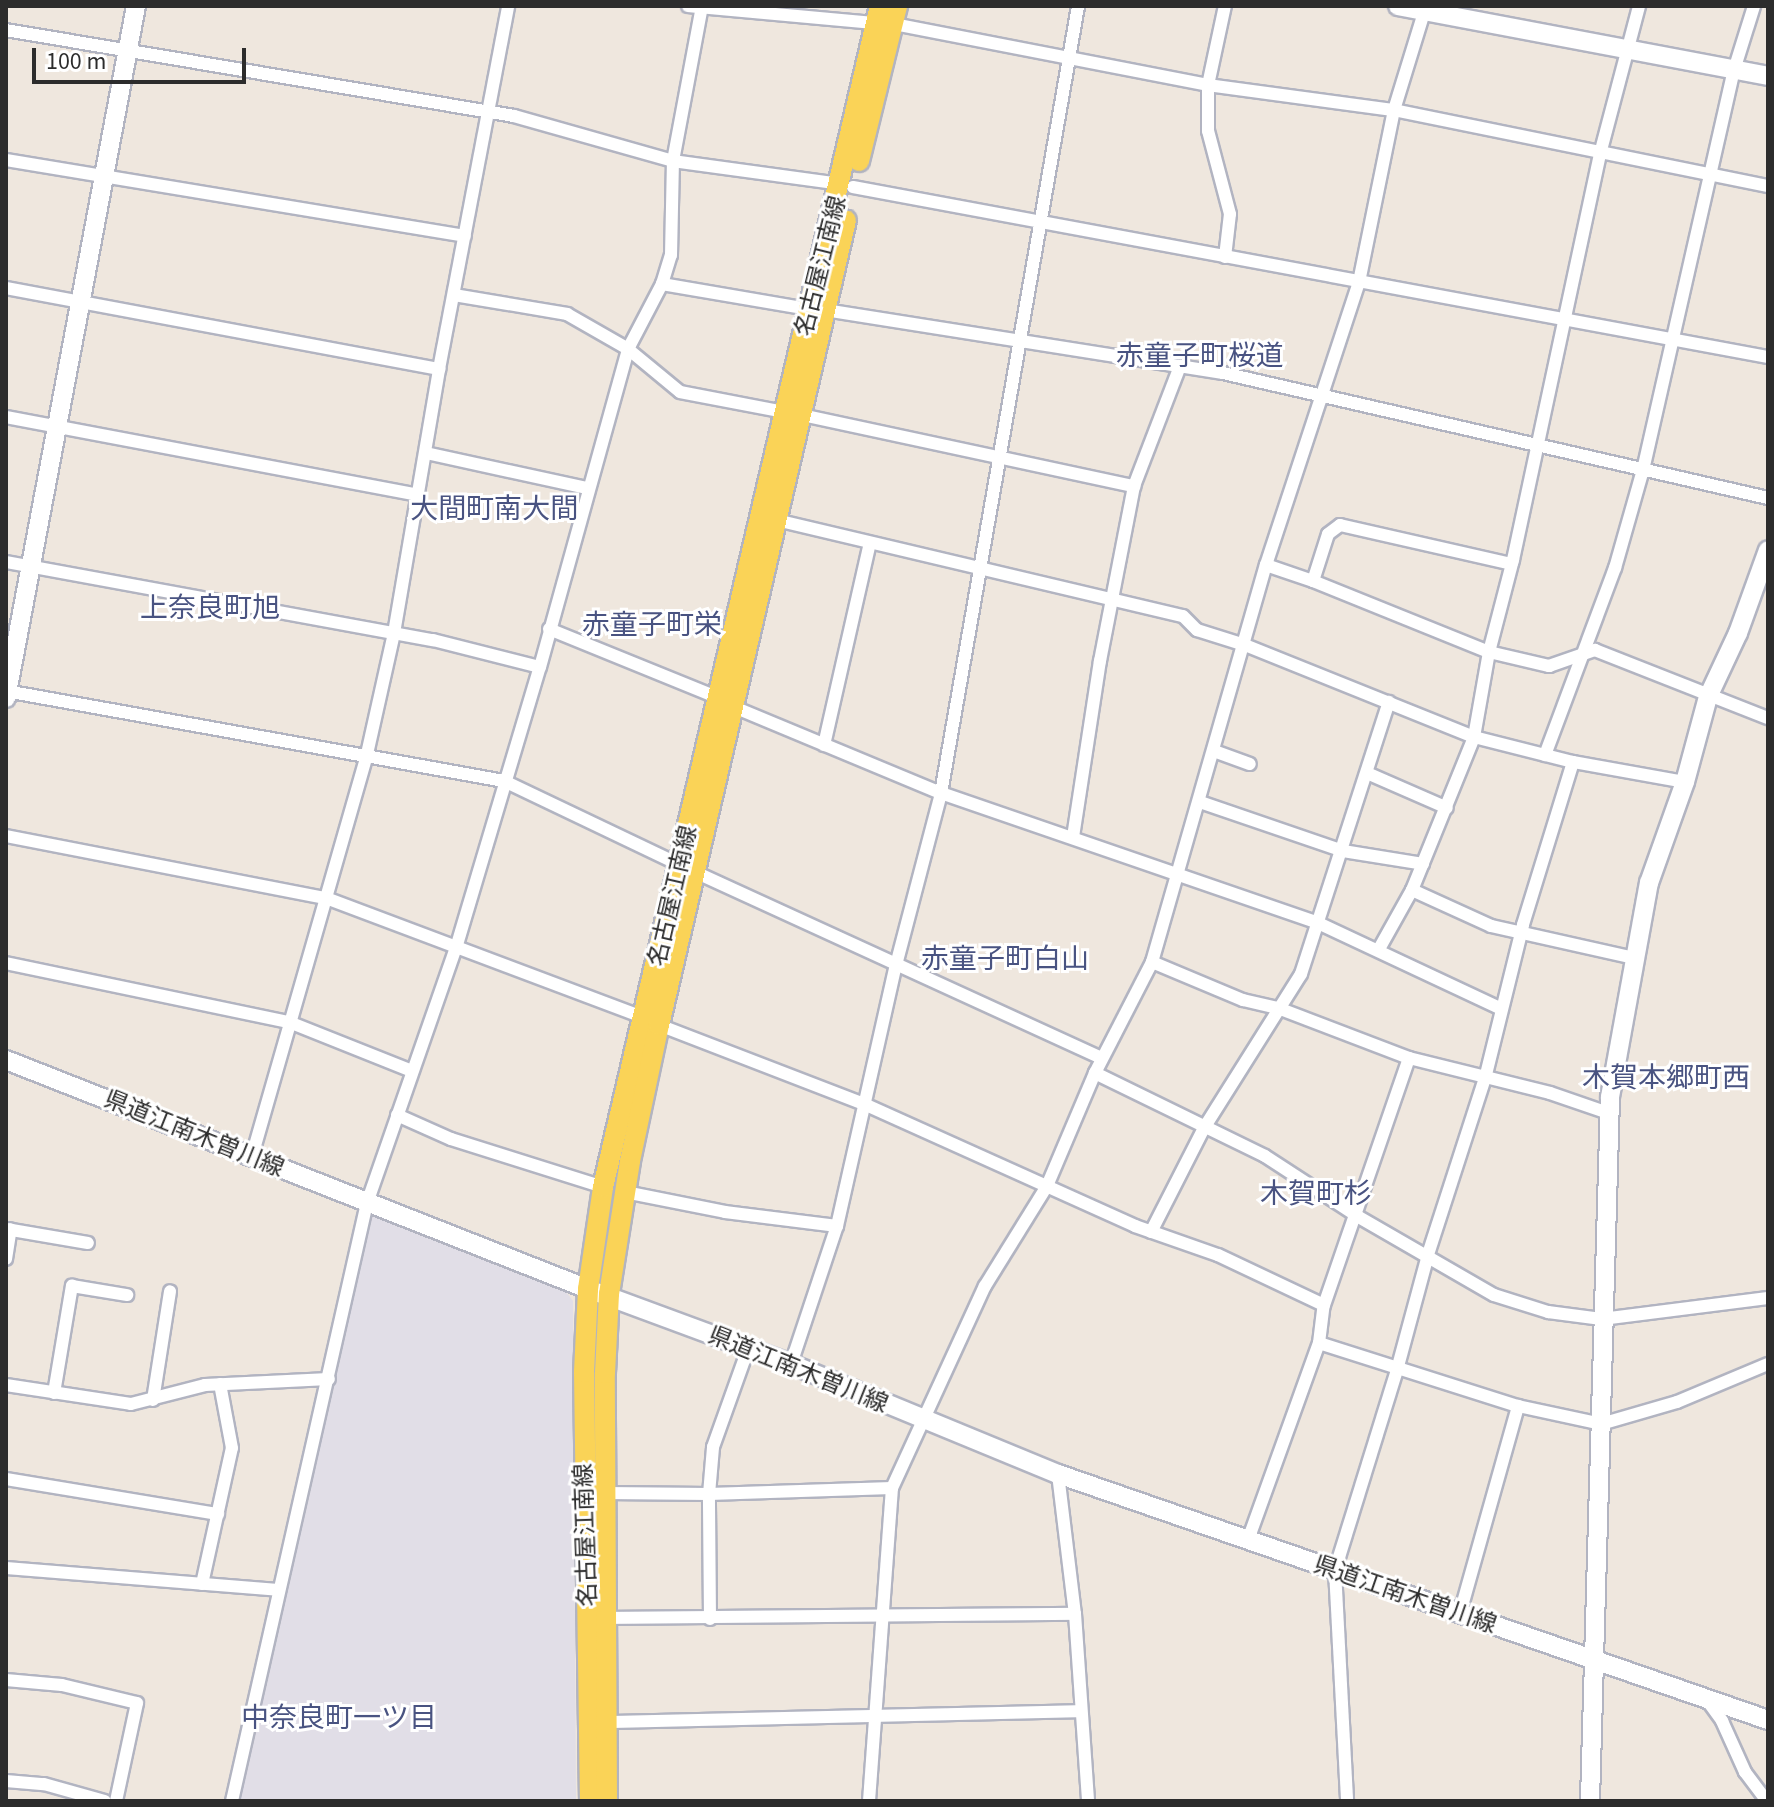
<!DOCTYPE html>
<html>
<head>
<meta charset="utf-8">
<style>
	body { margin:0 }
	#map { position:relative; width:1774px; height:1807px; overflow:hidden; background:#efe7de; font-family:"Source Sans 3","Noto Sans JP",sans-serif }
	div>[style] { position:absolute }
	.industrial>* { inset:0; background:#e1dee7 }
	.roads { filter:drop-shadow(2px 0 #b2b4c1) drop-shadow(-2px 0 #b2b4c1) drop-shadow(0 2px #b2b4c1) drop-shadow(0 -2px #b2b4c1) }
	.street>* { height:12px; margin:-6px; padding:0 6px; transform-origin:6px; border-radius:6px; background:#fff }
	.secondary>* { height:18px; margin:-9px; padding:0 9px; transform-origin:9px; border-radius:9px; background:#fff }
	.primary>* { height:20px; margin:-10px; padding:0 10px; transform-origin:10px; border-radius:10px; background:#fad357 }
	span { translate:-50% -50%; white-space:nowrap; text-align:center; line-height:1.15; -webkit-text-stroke:6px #fff; paint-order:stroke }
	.street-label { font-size:24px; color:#2c2c2c }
	.quarter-label { font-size:28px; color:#495381 }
	.frame { position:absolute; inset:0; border:8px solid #2c2c2c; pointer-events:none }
	.scale { position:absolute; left:32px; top:48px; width:214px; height:36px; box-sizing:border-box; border:4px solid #2c2c2c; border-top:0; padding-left:10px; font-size:24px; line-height:28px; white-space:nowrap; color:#2c2c2c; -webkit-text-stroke:6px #fff; paint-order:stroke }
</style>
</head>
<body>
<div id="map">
	<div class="industrial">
		<i style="clip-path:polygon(376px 1214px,564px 1289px,573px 1301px,576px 1801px,237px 1801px,367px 1219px)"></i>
	</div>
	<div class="roads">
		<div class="street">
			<i style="left:688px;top:6px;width:189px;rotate:5.2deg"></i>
			<i style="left:894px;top:24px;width:320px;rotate:11deg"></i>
			<i style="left:1208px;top:85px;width:188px;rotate:7.7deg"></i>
			<i style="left:1394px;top:110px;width:382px;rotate:11.5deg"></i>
			<i style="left:6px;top:30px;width:515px;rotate:9.61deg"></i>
			<i style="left:514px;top:116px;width:165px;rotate:15.8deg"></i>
			<i style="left:673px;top:161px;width:170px;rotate:7.8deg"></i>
			<i style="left:6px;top:160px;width:465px;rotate:9.4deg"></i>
			<i style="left:853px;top:187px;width:931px;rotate:10.53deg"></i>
			<i style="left:1225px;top:257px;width:43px;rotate:-83.4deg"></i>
			<i style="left:1230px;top:214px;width:86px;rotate:-104.8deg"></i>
			<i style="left:1208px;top:131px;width:46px;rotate:-90deg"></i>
			<i style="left:1208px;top:85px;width:81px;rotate:-77.9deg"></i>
			<i style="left:662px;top:284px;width:149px;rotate:9.7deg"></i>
			<i style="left:6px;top:288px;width:441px;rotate:10.6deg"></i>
			<i style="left:454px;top:295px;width:115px;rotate:9.5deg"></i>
			<i style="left:567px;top:314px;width:70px;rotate:29.8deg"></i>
			<i style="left:628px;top:349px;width:67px;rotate:39.6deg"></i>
			<i style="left:680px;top:392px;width:107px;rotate:10.8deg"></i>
			<i style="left:825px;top:310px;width:403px;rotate:9deg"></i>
			<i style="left:1223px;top:373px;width:559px;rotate:12.92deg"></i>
			<i style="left:802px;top:415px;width:340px;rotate:12.1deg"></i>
			<i style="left:6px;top:417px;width:420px;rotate:10.7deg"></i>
			<i style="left:426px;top:453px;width:164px;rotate:12.3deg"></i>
			<i style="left:772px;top:519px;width:422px;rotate:13.3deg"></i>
			<i style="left:1183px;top:616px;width:20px;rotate:45deg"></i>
			<i style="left:1197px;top:630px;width:50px;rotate:17.4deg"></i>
			<i style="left:1245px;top:645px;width:247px;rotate:21.9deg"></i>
			<i style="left:1474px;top:737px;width:102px;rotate:14.2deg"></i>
			<i style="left:1573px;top:762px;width:170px;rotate:107.1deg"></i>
			<i style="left:1523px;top:925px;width:158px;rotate:103.9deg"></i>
			<i style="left:1485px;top:1078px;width:186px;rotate:107.9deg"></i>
			<i style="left:1428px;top:1255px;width:119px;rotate:105.1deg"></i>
			<i style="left:1397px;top:1370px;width:209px;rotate:107.2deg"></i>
			<i style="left:1335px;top:1570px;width:231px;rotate:87deg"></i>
			<i style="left:6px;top:562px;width:434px;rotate:10.4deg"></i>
			<i style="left:433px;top:640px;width:110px;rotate:14.2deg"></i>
			<i style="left:1266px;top:565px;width:50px;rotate:18.8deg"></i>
			<i style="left:1313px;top:581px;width:190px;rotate:22deg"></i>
			<i style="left:1489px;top:652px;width:62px;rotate:13.1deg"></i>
			<i style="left:1549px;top:666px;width:49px;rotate:-19.2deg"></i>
			<i style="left:1595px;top:650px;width:186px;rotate:21.5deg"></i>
			<i style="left:1313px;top:581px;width:49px;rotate:-72.3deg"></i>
			<i style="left:1328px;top:534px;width:15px;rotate:-37deg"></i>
			<i style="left:1340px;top:525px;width:176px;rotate:12.8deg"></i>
			<i style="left:549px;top:629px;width:183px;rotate:22.1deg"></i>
			<i style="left:6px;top:691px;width:506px;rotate:10.24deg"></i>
			<i style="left:504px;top:781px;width:195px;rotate:25.5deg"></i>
			<i style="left:734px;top:707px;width:224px;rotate:22.6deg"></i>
			<i style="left:941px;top:793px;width:397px;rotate:19deg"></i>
			<i style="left:1316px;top:922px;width:205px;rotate:25.1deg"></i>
			<i style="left:824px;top:745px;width:207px;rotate:-77.2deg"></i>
			<i style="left:1214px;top:751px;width:38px;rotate:20deg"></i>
			<i style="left:1545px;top:755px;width:200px;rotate:-69.5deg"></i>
			<i style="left:1615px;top:568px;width:102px;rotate:-74.1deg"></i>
			<i style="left:1643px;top:470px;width:410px;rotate:-77.2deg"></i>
			<i style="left:1734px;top:70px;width:67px;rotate:-72.6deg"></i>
			<i style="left:1573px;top:762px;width:114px;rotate:10.1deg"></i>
			<i style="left:1367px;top:773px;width:87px;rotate:23.6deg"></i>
			<i style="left:1200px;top:802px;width:151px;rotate:18.9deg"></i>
			<i style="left:1343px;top:851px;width:81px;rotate:9.2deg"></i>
			<i style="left:6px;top:836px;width:326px;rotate:11deg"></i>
			<i style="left:326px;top:898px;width:341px;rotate:20.6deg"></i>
			<i style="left:1073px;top:837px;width:178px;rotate:-81.3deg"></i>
			<i style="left:1100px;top:661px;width:178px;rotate:-79deg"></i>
			<i style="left:1134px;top:486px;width:129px;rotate:-69deg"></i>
			<i style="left:695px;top:872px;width:447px;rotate:24.6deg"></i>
			<i style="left:1412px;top:890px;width:87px;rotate:24.5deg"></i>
			<i style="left:1491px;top:926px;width:147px;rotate:12.6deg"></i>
			<i style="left:1379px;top:949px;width:68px;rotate:-60.8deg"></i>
			<i style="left:1412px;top:890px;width:165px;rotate:-67.9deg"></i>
			<i style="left:1474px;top:737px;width:86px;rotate:-80deg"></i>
			<i style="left:1489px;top:652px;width:95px;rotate:-75.4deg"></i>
			<i style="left:1513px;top:560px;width:415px;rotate:-77.9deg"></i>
			<i style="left:1600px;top:154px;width:153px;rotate:-75.2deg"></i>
			<i style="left:1152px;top:962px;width:99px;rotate:22.7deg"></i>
			<i style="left:1243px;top:1000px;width:36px;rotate:13deg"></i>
			<i style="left:1278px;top:1008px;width:140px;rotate:20.9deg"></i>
			<i style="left:1409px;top:1058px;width:145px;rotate:13.9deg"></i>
			<i style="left:1550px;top:1093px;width:65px;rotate:19deg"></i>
			<i style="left:6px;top:963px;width:289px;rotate:11.8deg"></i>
			<i style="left:289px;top:1022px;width:132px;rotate:21.7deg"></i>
			<i style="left:659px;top:1025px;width:220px;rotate:21.1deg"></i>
			<i style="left:864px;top:1104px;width:297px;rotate:24.2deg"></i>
			<i style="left:1135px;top:1226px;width:88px;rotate:19.3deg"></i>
			<i style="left:1218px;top:1255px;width:117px;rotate:25.3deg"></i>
			<i style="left:1095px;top:1073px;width:189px;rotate:26deg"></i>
			<i style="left:1265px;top:1156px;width:110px;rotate:33.1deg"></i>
			<i style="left:1357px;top:1216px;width:158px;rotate:30deg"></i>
			<i style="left:1494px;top:1295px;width:57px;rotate:17.5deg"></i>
			<i style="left:1548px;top:1312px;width:54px;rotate:7.4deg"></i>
			<i style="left:1602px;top:1319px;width:167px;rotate:-7.2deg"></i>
			<i style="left:397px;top:1115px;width:59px;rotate:24deg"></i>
			<i style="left:451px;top:1139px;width:159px;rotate:17.5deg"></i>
			<i style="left:252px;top:1156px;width:418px;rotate:-74deg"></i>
			<i style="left:367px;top:754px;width:124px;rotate:-77.4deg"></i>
			<i style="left:394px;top:633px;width:268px;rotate:-80.3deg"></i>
			<i style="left:439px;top:369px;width:369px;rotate:-79.2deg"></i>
			<i style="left:625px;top:1192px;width:102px;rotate:11.3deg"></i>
			<i style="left:725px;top:1212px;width:113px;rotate:7.1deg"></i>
			<i style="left:6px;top:1229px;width:83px;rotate:9.7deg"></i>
			<i style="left:1151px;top:1232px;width:117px;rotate:-63deg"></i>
			<i style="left:1204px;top:1128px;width:182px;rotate:-57.8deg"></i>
			<i style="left:1301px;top:974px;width:286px;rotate:-72.1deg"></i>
			<i style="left:6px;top:1259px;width:30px;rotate:-81deg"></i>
			<i style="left:1319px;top:1343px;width:209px;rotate:17.6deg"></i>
			<i style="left:1518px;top:1406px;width:85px;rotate:12.2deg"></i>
			<i style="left:1601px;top:1424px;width:79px;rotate:-16.1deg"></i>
			<i style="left:1677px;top:1402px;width:99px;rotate:-22.7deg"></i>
			<i style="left:791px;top:1364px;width:145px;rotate:-71.6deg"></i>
			<i style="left:837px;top:1226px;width:268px;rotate:-77.3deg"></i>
			<i style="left:896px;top:965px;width:178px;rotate:-75.3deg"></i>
			<i style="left:941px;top:793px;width:799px;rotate:-80.12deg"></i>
			<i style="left:6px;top:1385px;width:126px;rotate:8.6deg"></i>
			<i style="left:131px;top:1404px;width:76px;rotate:-14.4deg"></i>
			<i style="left:205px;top:1385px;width:124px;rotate:-2.8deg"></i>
			<i style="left:54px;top:1393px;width:109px;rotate:-80.5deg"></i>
			<i style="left:72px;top:1286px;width:56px;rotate:9.3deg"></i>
			<i style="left:153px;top:1400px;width:110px;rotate:-81.1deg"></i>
			<i style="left:1058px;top:1474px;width:141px;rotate:83.1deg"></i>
			<i style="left:1075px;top:1614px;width:187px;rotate:86deg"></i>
			<i style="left:6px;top:1479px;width:215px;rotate:9.4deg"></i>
			<i style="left:605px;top:1493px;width:104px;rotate:0.6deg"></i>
			<i style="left:709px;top:1494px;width:183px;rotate:-1.9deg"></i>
			<i style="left:1248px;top:1540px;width:209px;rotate:-70.2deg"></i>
			<i style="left:1319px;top:1343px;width:38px;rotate:-83deg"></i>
			<i style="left:1324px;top:1305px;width:261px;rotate:-71deg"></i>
			<i style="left:6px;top:1568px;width:273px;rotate:4.6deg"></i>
			<i style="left:202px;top:1584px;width:139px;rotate:-77.6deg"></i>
			<i style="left:232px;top:1448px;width:65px;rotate:-100.6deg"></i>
			<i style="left:1460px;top:1613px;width:215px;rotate:-74.3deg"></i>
			<i style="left:606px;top:1618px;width:469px;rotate:-0.5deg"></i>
			<i style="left:710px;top:1619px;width:125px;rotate:-90.5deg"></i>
			<i style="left:709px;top:1494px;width:47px;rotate:-85.1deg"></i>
			<i style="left:713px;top:1447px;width:104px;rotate:-70.3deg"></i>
			<i style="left:6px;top:1680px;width:56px;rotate:5.1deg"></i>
			<i style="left:62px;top:1685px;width:77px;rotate:13.5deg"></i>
			<i style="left:137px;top:1703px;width:100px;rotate:102.1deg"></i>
			<i style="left:1707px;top:1700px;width:26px;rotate:54deg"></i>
			<i style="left:1722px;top:1721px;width:56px;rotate:65.7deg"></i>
			<i style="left:1745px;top:1772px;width:36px;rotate:53deg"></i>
			<i style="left:607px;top:1722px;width:474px;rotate:-1.3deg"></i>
			<i style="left:6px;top:1781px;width:38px;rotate:5deg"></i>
			<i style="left:44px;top:1784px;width:63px;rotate:15.6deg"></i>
			<i style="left:232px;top:1801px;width:613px;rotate:-77.28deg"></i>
			<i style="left:367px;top:1203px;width:270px;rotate:-70.8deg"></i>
			<i style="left:456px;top:948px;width:293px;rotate:-73.4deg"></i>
			<i style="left:540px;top:667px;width:330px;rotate:-74.5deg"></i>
			<i style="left:628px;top:349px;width:73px;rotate:-62.4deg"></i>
			<i style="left:662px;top:284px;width:30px;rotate:-73deg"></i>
			<i style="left:671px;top:255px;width:94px;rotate:-88.8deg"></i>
			<i style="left:673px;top:161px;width:158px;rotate:-79.4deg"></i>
			<i style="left:869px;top:1801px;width:314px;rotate:-85.8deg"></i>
			<i style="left:892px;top:1488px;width:222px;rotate:-65.3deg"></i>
			<i style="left:985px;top:1286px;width:118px;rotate:-58.2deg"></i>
			<i style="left:1047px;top:1186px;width:123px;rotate:-67deg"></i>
			<i style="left:1095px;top:1073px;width:125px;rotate:-62.8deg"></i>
			<i style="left:1152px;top:962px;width:413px;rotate:-74deg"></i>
			<i style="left:1266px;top:565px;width:298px;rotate:-71.8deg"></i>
			<i style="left:1359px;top:282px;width:176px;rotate:-78.5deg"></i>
			<i style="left:1394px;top:110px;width:109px;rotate:-72.9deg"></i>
		</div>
		<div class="secondary">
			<i style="left:1398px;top:6px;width:377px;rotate:10.7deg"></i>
			<i style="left:6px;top:698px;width:704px;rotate:-79.36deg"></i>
			<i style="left:6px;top:1060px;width:625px;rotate:21.48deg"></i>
			<i style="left:588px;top:1289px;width:216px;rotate:20.3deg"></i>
			<i style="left:791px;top:1364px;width:289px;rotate:22.4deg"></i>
			<i style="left:1058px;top:1474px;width:751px;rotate:19.11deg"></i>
			<i style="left:1590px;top:1801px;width:704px;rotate:-88.37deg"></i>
			<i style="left:1610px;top:1097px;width:218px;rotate:-79.7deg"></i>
			<i style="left:1649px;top:883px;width:107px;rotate:-70.4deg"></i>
			<i style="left:1685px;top:782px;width:88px;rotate:-74.9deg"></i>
			<i style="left:1708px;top:697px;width:71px;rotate:-64.9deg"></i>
			<i style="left:1738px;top:633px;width:88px;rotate:-70.1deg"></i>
		</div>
		<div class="primary">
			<i style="left:859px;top:161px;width:160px;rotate:-76.2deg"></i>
			<i style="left:590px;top:1801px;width:429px;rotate:-90.8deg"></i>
			<i style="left:584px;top:1372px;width:83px;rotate:-87.2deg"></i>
			<i style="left:588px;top:1289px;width:103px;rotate:-81.6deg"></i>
			<i style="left:603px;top:1187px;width:1213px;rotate:-76.8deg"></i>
			<i style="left:607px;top:1801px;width:428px;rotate:-90.3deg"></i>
			<i style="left:605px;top:1373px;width:79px;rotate:-87.1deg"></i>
			<i style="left:609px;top:1294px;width:135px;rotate:-81deg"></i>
			<i style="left:630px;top:1161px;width:139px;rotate:-78deg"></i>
			<i style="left:659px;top:1025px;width:826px;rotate:-76.92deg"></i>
		</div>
	</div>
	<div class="street-label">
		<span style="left:821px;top:266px;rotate:-76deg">名古屋江南線</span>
		<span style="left:673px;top:896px;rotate:-77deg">名古屋江南線</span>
		<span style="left:194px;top:1134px;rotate:22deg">県道江南木曽川線</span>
		<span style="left:798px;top:1370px;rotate:22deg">県道江南木曽川線</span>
		<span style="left:586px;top:1535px;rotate:-92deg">名古屋江南線</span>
		<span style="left:1405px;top:1595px;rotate:19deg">県道江南木曽川線</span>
	</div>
	<div class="quarter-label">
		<span style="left:1200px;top:356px">赤童子町桜道</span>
		<span style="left:494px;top:509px">大間町南大間</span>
		<span style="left:210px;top:608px">上奈良町旭</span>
		<span style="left:652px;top:625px">赤童子町栄</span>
		<span style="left:1005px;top:959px">赤童子町白山</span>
		<span style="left:1666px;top:1078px">木賀本郷町西</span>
		<span style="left:1316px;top:1194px">木賀町杉</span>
		<span style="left:339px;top:1718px">中奈良町一ツ目</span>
	</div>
	<div class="frame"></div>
	<div class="scale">100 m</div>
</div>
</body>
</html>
